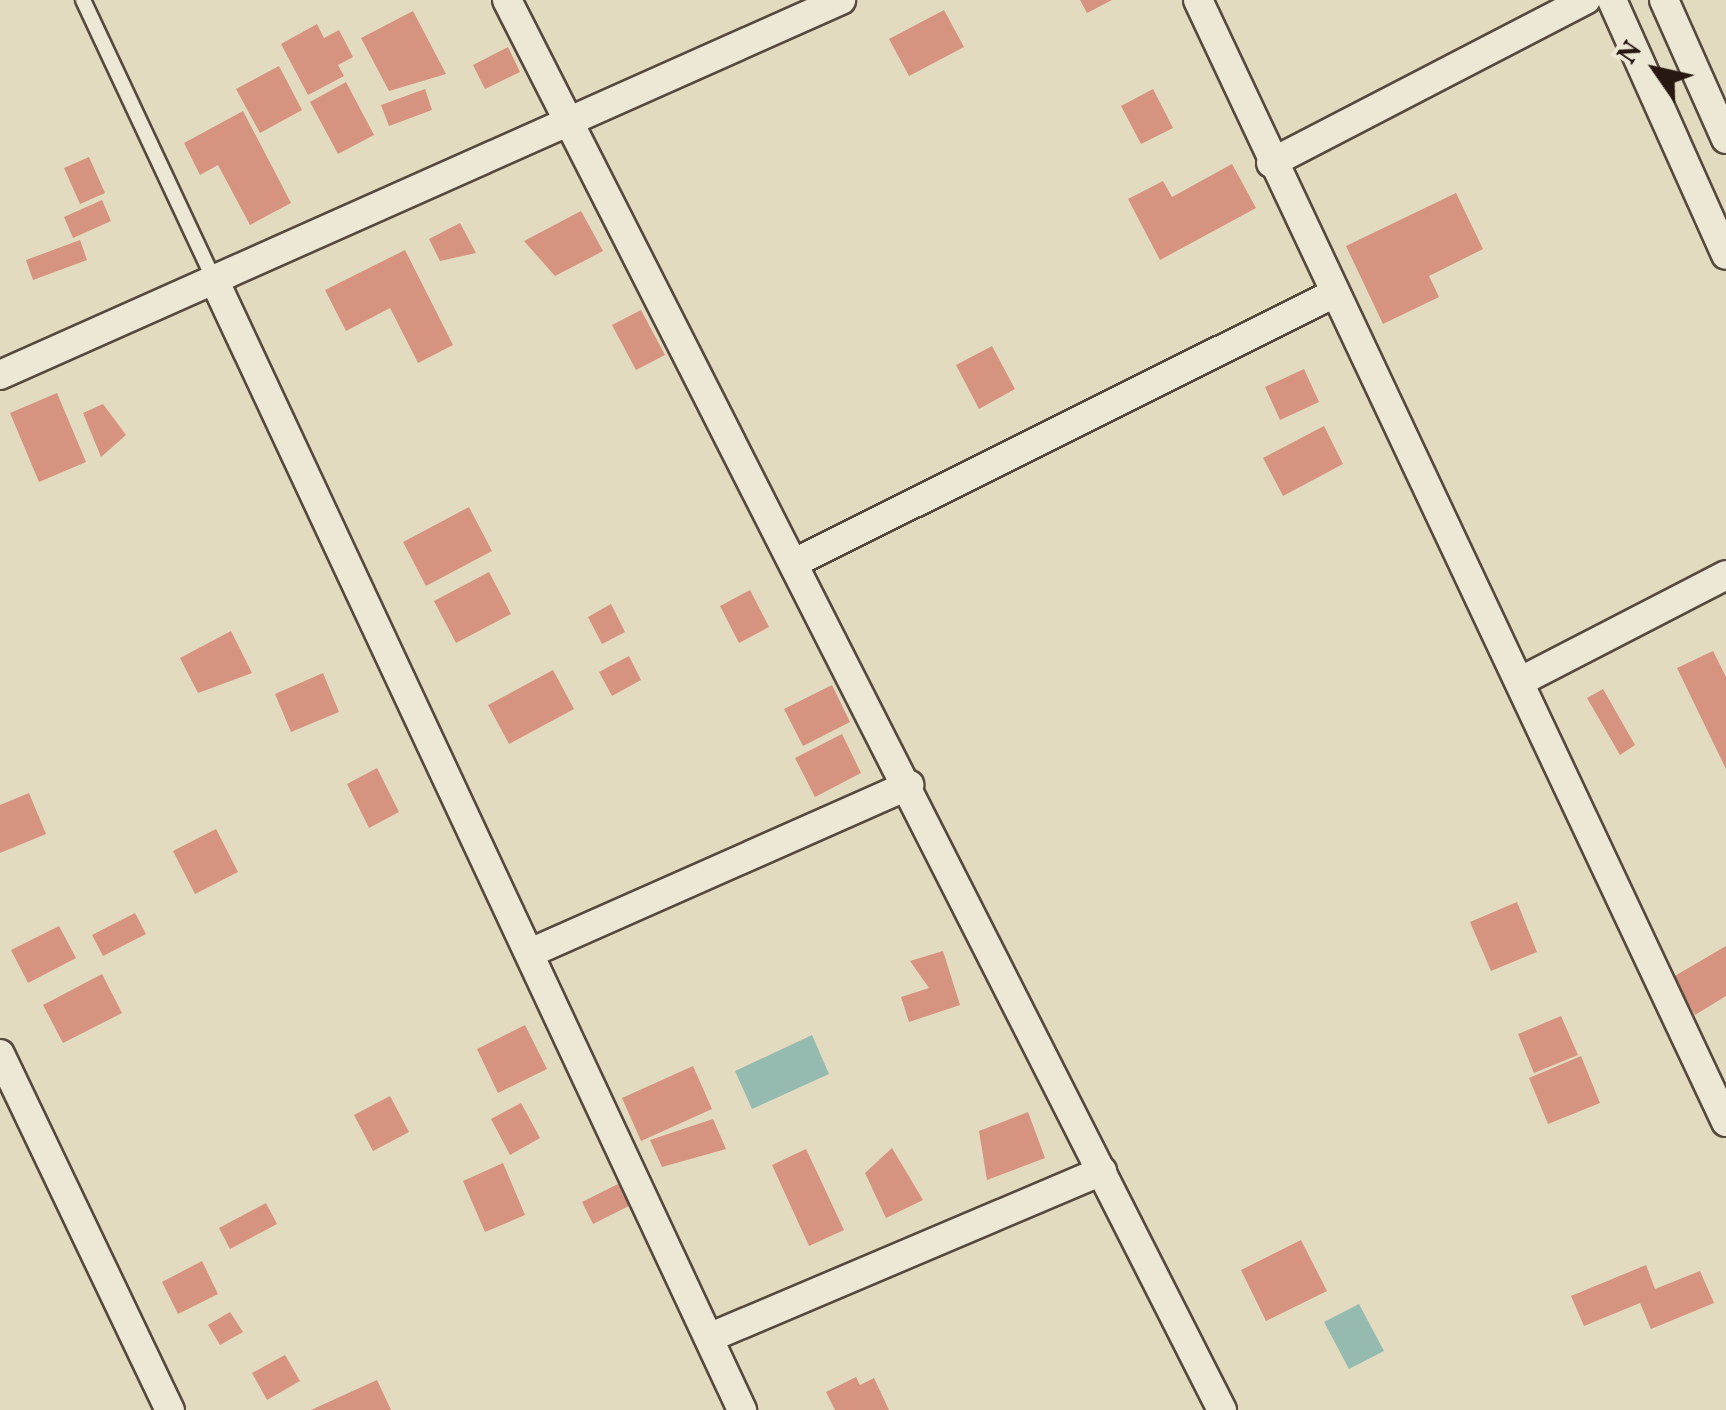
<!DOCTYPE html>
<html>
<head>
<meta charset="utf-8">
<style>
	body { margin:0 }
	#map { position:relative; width:1726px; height:1410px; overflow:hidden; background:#e3dbc0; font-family:Vollkorn,serif }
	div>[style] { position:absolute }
	.water>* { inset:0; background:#95bbb0 }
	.building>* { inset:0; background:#d6937f }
	.roads { filter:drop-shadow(2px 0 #56493e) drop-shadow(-2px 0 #56493e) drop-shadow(0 2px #56493e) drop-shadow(0 -2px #56493e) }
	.service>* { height:14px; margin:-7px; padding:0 7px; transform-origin:7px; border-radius:7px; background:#ede8d6 }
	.minor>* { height:28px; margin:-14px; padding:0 14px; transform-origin:14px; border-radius:14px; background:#ede8d6 }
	span { translate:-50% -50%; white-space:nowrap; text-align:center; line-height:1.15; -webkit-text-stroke:9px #ede8d6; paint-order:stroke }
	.north { position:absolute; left:1606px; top:20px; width:100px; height:100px; -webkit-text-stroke:8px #ede8d6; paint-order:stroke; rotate:304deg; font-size:28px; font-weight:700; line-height:40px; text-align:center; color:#271812 }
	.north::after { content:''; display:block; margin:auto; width:35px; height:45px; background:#271812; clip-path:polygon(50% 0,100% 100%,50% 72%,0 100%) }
</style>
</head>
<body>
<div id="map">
	<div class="water">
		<i style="clip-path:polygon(812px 1035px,829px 1074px,752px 1109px,735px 1071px)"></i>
		<i style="clip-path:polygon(1359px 1304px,1384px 1351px,1349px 1369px,1324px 1322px)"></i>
	</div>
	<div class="building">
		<i style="clip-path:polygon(1080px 0,1112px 0,1087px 13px)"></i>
		<i style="clip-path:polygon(944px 10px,964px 47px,909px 76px,889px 39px)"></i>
		<i style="clip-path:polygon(413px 11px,446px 74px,389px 91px,361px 38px)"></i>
		<i style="clip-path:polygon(317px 24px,324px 38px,339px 30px,353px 57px,338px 65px,344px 76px,308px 95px,281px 44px)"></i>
		<i style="clip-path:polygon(508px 47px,520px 72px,485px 89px,473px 65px)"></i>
		<i style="clip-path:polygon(279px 66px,302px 110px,260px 133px,236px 89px)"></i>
		<i style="clip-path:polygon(346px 82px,374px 135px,338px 154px,310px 102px)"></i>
		<i style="clip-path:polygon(425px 89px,432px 110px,389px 126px,381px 105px)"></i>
		<i style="clip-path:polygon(1153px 89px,1173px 128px,1141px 144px,1121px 106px)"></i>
		<i style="clip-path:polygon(243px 111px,291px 203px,250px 225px,218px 165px,200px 175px,184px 143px)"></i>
		<i style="clip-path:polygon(89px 157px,105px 193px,80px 204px,64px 168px)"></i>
		<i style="clip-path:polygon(1232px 164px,1256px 208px,1160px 260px,1128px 199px,1163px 181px,1172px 197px)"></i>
		<i style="clip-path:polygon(1456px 193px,1483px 249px,1429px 276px,1439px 297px,1383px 324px,1346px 246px)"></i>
		<i style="clip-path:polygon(102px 200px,111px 221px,73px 238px,64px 217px)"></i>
		<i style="clip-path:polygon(581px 211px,603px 251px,555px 276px,524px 241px)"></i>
		<i style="clip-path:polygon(460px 223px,476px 253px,440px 261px,429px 239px)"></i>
		<i style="clip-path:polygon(80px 240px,87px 260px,33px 280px,26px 260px)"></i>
		<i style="clip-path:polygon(405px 250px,453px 345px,418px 363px,390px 308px,346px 331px,325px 290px)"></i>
		<i style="clip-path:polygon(641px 310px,665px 355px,636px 370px,612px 325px)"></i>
		<i style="clip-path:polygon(992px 346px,1015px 389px,979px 409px,956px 365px)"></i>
		<i style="clip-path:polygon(1304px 369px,1319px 402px,1280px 420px,1265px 387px)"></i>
		<i style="clip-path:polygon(57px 393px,86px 462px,39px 482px,10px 413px)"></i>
		<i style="clip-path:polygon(103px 404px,126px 435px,101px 457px,83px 413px)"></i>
		<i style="clip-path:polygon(1324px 426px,1343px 464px,1283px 496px,1263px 458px)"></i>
		<i style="clip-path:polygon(469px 507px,492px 551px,426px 586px,403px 542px)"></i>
		<i style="clip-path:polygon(489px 572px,511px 614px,456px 643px,434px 601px)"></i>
		<i style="clip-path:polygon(750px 590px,769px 627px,739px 643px,720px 606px)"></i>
		<i style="clip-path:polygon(611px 604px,625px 632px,602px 644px,588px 617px)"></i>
		<i style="clip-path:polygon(231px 631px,252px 673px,198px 693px,180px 658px)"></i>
		<i style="clip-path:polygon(1713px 651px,1726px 677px,1726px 769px,1677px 668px)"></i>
		<i style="clip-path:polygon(629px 656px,641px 680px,612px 696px,599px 672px)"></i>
		<i style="clip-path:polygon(553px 670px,574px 709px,509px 744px,488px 705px)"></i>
		<i style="clip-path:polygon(323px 673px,339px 712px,291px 732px,275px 694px)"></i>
		<i style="clip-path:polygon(832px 685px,850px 722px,803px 746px,784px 709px)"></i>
		<i style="clip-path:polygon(1603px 689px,1635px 745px,1620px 755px,1587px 698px)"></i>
		<i style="clip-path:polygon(842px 734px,861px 773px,815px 797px,795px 758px)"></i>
		<i style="clip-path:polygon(377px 768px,399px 812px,369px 828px,347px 784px)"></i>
		<i style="clip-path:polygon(29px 793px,46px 834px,0 853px,0 805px)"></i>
		<i style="clip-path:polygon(216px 829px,238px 872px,195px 894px,173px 851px)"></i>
		<i style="clip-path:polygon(1517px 902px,1537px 952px,1491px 971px,1470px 922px)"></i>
		<i style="clip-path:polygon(135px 913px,146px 934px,103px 956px,92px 935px)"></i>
		<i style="clip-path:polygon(59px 926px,76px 958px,28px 983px,11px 950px)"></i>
		<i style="clip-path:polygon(1726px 946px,1726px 996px,1695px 1015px,1673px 977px)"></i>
		<i style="clip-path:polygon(943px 951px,960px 1005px,909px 1022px,901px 997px,929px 988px,910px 961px)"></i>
		<i style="clip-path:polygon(102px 974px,122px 1013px,63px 1043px,43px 1005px)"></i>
		<i style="clip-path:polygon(1561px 1016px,1578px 1055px,1534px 1073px,1518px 1034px)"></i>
		<i style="clip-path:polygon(525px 1025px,547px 1069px,498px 1093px,477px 1049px)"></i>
		<i style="clip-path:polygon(1581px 1056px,1600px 1103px,1548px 1124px,1529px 1078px)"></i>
		<i style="clip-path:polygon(693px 1066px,712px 1109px,641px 1141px,622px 1098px)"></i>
		<i style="clip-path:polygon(390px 1096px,409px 1132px,373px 1151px,354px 1115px)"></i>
		<i style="clip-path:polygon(521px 1103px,540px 1138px,510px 1155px,491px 1119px)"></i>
		<i style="clip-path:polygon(1028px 1112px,1045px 1158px,987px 1180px,979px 1131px)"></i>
		<i style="clip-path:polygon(713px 1119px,726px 1149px,662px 1167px,650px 1140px)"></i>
		<i style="clip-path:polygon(892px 1148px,923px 1200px,886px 1218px,865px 1173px)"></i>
		<i style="clip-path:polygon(806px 1149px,844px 1230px,809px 1246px,772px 1165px)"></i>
		<i style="clip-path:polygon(503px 1163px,525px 1215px,485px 1232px,463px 1181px)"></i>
		<i style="clip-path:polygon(618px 1184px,629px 1206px,593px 1224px,582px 1202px)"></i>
		<i style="clip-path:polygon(266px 1203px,277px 1224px,230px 1249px,219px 1228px)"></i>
		<i style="clip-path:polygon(1301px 1240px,1327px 1291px,1266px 1321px,1241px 1270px)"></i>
		<i style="clip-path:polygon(202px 1261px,218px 1294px,178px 1314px,162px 1282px)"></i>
		<i style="clip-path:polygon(1646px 1265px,1655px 1289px,1700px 1271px,1714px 1303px,1651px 1329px,1640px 1303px,1584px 1326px,1571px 1296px)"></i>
		<i style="clip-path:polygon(230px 1312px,243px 1332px,220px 1345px,208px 1325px)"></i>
		<i style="clip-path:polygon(285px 1355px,300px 1381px,267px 1400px,252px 1373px)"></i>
		<i style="clip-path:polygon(856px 1377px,860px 1385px,874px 1378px,889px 1410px,835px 1410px,826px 1392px)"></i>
		<i style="clip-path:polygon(377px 1380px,391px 1410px,311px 1410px)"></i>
	</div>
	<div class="roads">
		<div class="service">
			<i style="left:83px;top:0;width:314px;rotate:64.9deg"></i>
		</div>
		<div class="minor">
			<i style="left:507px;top:0;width:1581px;rotate:63.11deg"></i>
			<i style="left:1198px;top:0;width:1240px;rotate:64.8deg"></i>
			<i style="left:1612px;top:0;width:279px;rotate:65.9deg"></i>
			<i style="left:1664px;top:0;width:152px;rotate:66deg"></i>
			<i style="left:1271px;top:163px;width:355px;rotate:-27.4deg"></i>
			<i style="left:217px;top:286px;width:1241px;rotate:64.96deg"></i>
			<i style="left:0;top:375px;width:921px;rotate:-24.03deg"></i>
			<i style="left:796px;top:562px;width:602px;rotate:-26.52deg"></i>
			<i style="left:1521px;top:681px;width:231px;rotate:-27.3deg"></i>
			<i style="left:530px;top:953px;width:415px;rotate:-23.9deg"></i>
			<i style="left:0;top:1054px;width:395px;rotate:64.5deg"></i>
			<i style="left:711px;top:1337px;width:425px;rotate:-23deg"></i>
		</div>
	</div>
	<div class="north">N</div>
</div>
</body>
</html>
